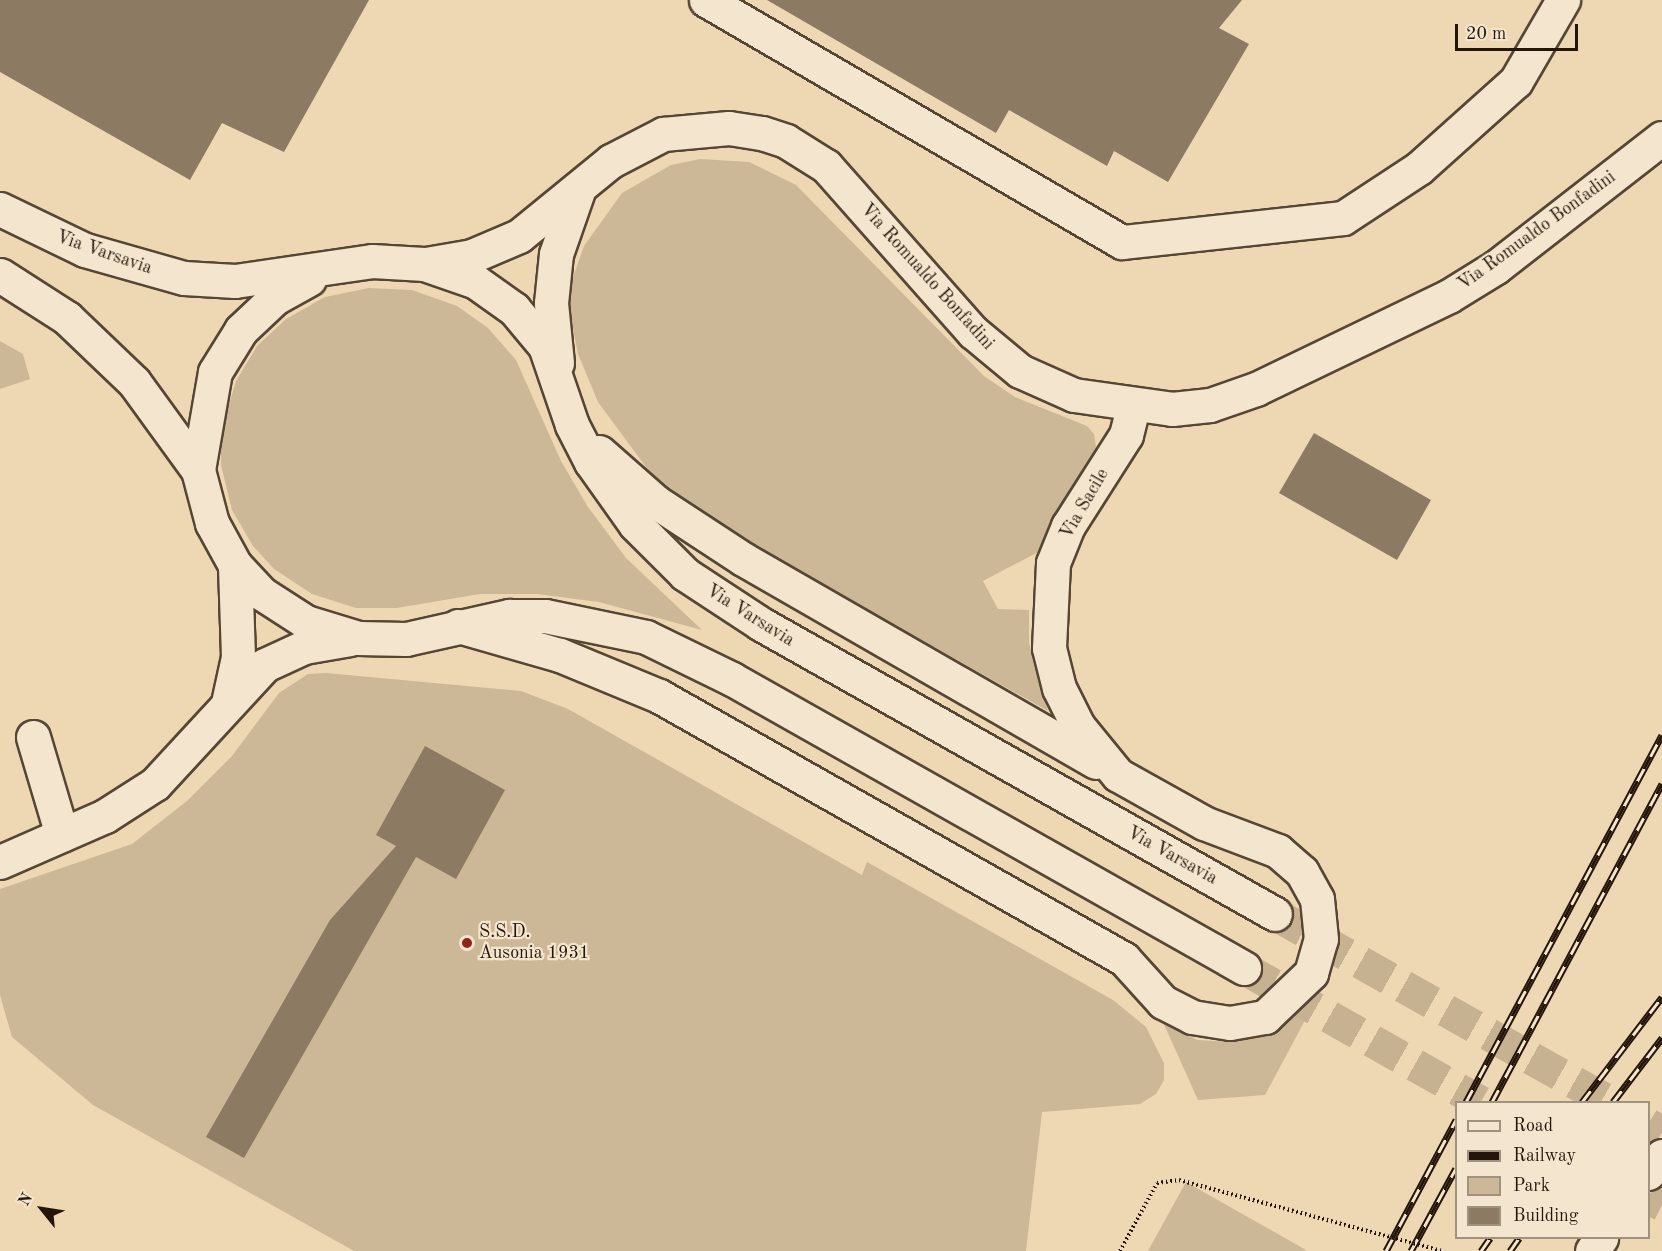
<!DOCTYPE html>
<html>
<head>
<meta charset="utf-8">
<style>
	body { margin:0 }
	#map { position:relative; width:1662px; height:1251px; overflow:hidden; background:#eed8b3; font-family:"Old Standard TT",serif }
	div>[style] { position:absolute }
	.green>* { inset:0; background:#ccb796 }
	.building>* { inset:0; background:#8d7a62 }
	.minor-tunnel>* { height:33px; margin-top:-16.5px; transform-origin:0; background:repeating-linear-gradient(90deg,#c6b191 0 33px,transparent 0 49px) }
	.path>* { height:4px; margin-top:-2px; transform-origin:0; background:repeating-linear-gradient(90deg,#24150a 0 1.5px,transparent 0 4.5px) }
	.roads { filter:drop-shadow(2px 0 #564634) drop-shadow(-2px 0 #564634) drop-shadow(0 2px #564634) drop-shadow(0 -2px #564634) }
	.minor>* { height:33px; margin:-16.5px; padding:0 16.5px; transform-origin:16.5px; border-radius:16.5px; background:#f4e6ce }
	.rail>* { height:7px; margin-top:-3.5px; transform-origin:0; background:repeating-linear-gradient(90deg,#f4e6ce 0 14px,#24150a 0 28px); box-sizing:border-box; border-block:2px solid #24150a }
	.path-bridge>* { height:4px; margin-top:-2px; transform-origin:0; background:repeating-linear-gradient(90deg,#24150a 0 1.5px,transparent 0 4.5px) }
	.dots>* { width:16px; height:16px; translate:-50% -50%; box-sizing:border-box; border:3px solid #f4e6ce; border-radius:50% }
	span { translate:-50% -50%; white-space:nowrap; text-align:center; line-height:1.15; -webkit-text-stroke:4.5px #f4e6ce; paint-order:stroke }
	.street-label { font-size:18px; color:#24150a }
	.poi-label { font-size:18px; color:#24150a }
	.left { translate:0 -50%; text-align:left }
	.legend { position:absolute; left:1455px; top:1101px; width:195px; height:138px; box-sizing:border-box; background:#f4e6ce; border:2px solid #a19280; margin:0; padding:8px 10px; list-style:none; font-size:18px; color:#24150a }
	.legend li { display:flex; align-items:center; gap:12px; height:30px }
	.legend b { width:30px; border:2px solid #a19280 }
	.north { position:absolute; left:12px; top:1179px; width:60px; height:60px; -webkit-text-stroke:4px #f4e6ce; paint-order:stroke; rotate:300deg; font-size:16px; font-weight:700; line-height:24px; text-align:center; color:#24150a }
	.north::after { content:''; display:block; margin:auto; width:21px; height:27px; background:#24150a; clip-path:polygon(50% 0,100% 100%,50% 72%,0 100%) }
	.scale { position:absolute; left:1455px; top:24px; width:123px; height:27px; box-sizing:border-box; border:3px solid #24150a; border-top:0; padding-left:8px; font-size:18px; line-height:21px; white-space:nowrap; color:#24150a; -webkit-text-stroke:4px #f4e6ce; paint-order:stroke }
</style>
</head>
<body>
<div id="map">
	<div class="green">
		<i style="clip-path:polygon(700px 159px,749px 162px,796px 185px,984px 376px,1015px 397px,1087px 426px,1094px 434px,1096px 447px,1091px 461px,1056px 512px,1040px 551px,983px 581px,998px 609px,1029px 610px,1029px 643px,1048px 711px,704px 518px,672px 496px,646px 467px,598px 402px,578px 354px,570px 313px,572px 280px,584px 246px,622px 193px,671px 165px)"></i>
		<i style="clip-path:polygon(369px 288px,412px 290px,457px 306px,488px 328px,516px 360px,561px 461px,588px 507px,626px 558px,702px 630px,599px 602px,537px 594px,480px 594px,397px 608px,356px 608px,312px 594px,274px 569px,253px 546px,232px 510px,221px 465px,221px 432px,236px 381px,257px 346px,286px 319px,325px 297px)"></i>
		<i style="clip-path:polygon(0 341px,23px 354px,30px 379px,0 389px)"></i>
		<i style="clip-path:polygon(326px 673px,521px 691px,568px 709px,862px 875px,867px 862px,1113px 1000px,1146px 1027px,1164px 1063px,1164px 1080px,1156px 1094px,1140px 1104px,1042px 1112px,1026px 1251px,354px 1251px,93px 1105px,12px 1037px,0 995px,0 889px,132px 844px,187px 801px,232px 756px,279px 693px,308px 674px)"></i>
		<i style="clip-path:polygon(1319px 994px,1265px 1095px,1198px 1100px,1162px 1020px,1197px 1040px,1230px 1042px,1262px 1036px,1288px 1022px)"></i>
		<i style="clip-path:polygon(1186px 1182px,1306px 1250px,1305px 1251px,1148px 1251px)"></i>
	</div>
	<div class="building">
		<i style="clip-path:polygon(0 0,369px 0,284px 152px,222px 123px,190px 180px,0 72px)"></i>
		<i style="clip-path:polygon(767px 0,1242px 0,1219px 28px,1249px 44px,1168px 182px,1114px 151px,1107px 166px,1009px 110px,996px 133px)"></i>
		<i style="clip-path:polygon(1314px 433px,1431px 500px,1397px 560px,1279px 493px)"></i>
		<i style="clip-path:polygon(425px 746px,505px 790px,456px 879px,416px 857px,244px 1158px,206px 1137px,330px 920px,396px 846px,376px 835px)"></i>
	</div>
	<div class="minor-tunnel">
		<i style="left:1275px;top:914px;width:384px;rotate:29.3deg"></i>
		<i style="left:1244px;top:968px;width:272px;rotate:29.5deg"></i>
		<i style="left:1648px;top:1124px;width:16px;rotate:30deg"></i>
		<i style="left:1648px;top:1197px;width:16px;rotate:27deg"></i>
	</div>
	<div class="path">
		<i style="left:1120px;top:1251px;width:77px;rotate:-61.4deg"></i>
		<i style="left:1157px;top:1183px;width:22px;rotate:-8deg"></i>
	</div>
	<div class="roads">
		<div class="minor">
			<i style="left:706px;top:0;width:481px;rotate:30.2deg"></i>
			<i style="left:1122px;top:242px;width:222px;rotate:-6.2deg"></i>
			<i style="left:1343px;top:218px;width:91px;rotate:-33.3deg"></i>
			<i style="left:1419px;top:168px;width:130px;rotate:-41.9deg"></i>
			<i style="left:1516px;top:81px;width:94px;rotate:-59.9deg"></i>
			<i style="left:0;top:209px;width:94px;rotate:25.8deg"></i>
			<i style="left:85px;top:250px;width:103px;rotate:15.8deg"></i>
			<i style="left:184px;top:278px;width:51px;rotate:3.4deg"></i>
			<i style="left:235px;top:281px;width:138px;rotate:-8.3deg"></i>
			<i style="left:372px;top:261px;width:52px;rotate:3.3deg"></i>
			<i style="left:424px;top:264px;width:55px;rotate:19.1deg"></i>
			<i style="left:476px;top:282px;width:47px;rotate:35.4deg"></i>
			<i style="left:514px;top:309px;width:48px;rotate:50deg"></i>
			<i style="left:545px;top:346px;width:83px;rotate:71.1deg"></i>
			<i style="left:572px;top:425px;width:42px;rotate:62.8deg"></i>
			<i style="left:591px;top:462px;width:76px;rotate:54.6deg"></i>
			<i style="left:635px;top:524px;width:71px;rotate:45deg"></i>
			<i style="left:685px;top:574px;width:91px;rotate:33.3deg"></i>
			<i style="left:761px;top:624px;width:590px;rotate:29.43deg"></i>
			<i style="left:426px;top:264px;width:47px;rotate:-9.9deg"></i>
			<i style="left:472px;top:256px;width:51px;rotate:-23.1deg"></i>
			<i style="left:519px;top:236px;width:119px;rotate:-39.2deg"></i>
			<i style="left:611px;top:161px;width:59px;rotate:-27.4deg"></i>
			<i style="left:663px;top:134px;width:66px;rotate:-5.2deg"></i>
			<i style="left:729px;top:128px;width:33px;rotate:9deg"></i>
			<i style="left:762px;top:133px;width:25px;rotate:18deg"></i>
			<i style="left:786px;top:141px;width:47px;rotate:32deg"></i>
			<i style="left:826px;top:166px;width:222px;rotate:48.5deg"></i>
			<i style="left:973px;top:332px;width:61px;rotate:39.7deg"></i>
			<i style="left:1020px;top:371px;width:59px;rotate:24deg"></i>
			<i style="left:1074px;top:395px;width:99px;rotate:8.1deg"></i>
			<i style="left:1172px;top:409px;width:38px;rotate:-6deg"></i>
			<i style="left:1210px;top:405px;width:49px;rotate:-19.2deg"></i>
			<i style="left:1256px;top:389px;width:214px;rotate:-25.7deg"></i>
			<i style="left:1449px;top:296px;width:55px;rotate:-31.7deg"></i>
			<i style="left:1496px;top:267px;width:210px;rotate:-37.9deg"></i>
			<i style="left:0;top:275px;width:80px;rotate:32.7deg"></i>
			<i style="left:67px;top:318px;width:93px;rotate:43.7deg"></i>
			<i style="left:134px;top:382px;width:109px;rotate:54deg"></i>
			<i style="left:198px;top:470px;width:55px;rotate:75.2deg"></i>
			<i style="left:212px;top:523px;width:48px;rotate:61.3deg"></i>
			<i style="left:235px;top:565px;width:38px;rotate:47deg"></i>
			<i style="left:261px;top:593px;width:54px;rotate:32.8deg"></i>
			<i style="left:306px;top:622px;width:54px;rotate:17.1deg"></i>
			<i style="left:358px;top:638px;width:48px;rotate:1.2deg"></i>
			<i style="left:406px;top:639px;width:106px;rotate:-12.6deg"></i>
			<i style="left:509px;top:616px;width:36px"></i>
			<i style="left:545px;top:616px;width:103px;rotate:11.7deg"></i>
			<i style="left:646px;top:637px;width:96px;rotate:26deg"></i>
			<i style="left:732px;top:679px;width:588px;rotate:29.44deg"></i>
			<i style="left:557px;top:363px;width:60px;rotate:-95.7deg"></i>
			<i style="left:551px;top:303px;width:49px;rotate:-84.2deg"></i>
			<i style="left:556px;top:254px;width:67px;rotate:-70.8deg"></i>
			<i style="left:599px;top:452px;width:76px;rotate:41.3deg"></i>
			<i style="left:656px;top:502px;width:104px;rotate:33.2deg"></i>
			<i style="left:743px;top:559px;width:407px;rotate:29.9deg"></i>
			<i style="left:198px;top:470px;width:99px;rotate:-80.2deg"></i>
			<i style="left:215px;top:372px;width:49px;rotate:-58.2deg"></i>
			<i style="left:241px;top:330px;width:47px;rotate:-43.3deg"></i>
			<i style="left:275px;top:298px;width:39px;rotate:-29deg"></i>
			<i style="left:458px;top:626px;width:106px;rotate:15.9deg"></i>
			<i style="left:560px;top:655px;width:107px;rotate:22.5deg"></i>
			<i style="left:659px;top:696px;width:534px;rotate:29.49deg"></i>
			<i style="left:1124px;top:959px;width:58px;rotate:47.8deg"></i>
			<i style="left:1163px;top:1002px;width:33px;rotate:27deg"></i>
			<i style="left:1192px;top:1017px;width:38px;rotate:9deg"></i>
			<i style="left:1230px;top:1023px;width:36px;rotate:-10deg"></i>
			<i style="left:1265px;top:1017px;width:64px;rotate:-43.7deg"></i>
			<i style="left:1311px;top:973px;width:35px;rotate:-74deg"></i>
			<i style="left:1321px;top:939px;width:40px;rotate:-95.7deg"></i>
			<i style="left:1317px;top:899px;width:31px;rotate:-119deg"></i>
			<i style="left:1302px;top:872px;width:32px;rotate:-139deg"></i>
			<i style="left:1278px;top:851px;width:79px;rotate:-159.3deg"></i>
			<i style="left:1204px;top:823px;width:98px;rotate:-150.8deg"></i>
			<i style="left:1118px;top:775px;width:63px;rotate:-129.2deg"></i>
			<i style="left:1078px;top:726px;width:42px;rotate:-116.6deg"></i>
			<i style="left:1059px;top:688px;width:41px;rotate:-104deg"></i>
			<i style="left:1049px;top:648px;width:85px;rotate:-87.3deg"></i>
			<i style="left:1053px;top:563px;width:40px;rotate:-68deg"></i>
			<i style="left:1068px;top:526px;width:108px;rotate:-57.5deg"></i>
			<i style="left:1126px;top:435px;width:30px;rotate:-76deg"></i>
			<i style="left:228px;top:703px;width:47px;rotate:-77.7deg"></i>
			<i style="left:238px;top:657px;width:92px;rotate:-91.9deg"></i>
			<i style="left:33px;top:737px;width:102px;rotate:73.5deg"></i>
			<i style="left:0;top:862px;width:115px;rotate:-23.7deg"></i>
			<i style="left:105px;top:816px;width:59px;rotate:-32.6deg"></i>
			<i style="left:155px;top:784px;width:162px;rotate:-47.3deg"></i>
			<i style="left:265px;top:665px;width:43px;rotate:-24.8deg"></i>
			<i style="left:304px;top:647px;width:47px;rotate:-9.9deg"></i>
			<i style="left:1648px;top:1173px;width:22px;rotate:-51deg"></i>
			<i style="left:1592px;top:1251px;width:16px;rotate:-55deg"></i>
		</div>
	</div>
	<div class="rail">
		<i style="left:1466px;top:1102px;width:416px;rotate:-61.9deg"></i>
		<i style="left:1492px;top:1102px;width:361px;rotate:-61.9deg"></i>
		<i style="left:1582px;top:1102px;width:132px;rotate:-52.7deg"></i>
		<i style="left:1613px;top:1102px;width:81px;rotate:-52.6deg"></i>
		<i style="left:1386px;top:1251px;width:149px;rotate:-61.9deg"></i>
		<i style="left:1411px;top:1251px;width:94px;rotate:-61.5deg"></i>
		<i style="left:1481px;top:1251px;width:16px;rotate:-55deg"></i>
		<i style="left:1510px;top:1251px;width:16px;rotate:-55deg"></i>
	</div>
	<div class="path-bridge">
		<i style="left:1179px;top:1180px;width:272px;rotate:15.1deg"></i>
	</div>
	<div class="dots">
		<i style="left:467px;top:943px;background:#8f2418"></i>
	</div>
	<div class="street-label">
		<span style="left:1537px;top:231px;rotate:-36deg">Via Romualdo Bonfadini</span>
		<span style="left:104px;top:253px;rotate:19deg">Via Varsavia</span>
		<span style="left:927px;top:277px;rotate:48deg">Via Romualdo Bonfadini</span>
		<span style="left:1085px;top:504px;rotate:-60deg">Via Sacile</span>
		<span style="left:750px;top:616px;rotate:32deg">Via Varsavia</span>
		<span style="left:1172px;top:856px;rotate:29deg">Via Varsavia</span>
	</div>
	<div class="poi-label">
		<span class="left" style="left:479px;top:943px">S.S.D.<br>Ausonia 1931</span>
	</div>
	<ul class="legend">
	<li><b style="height:8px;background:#f4e6ce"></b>Road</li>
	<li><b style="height:8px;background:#24150a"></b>Railway</li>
	<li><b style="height:16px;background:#ccb796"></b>Park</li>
	<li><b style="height:16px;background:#8d7a62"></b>Building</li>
	</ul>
	<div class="north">N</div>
	<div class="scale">20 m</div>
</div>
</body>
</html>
